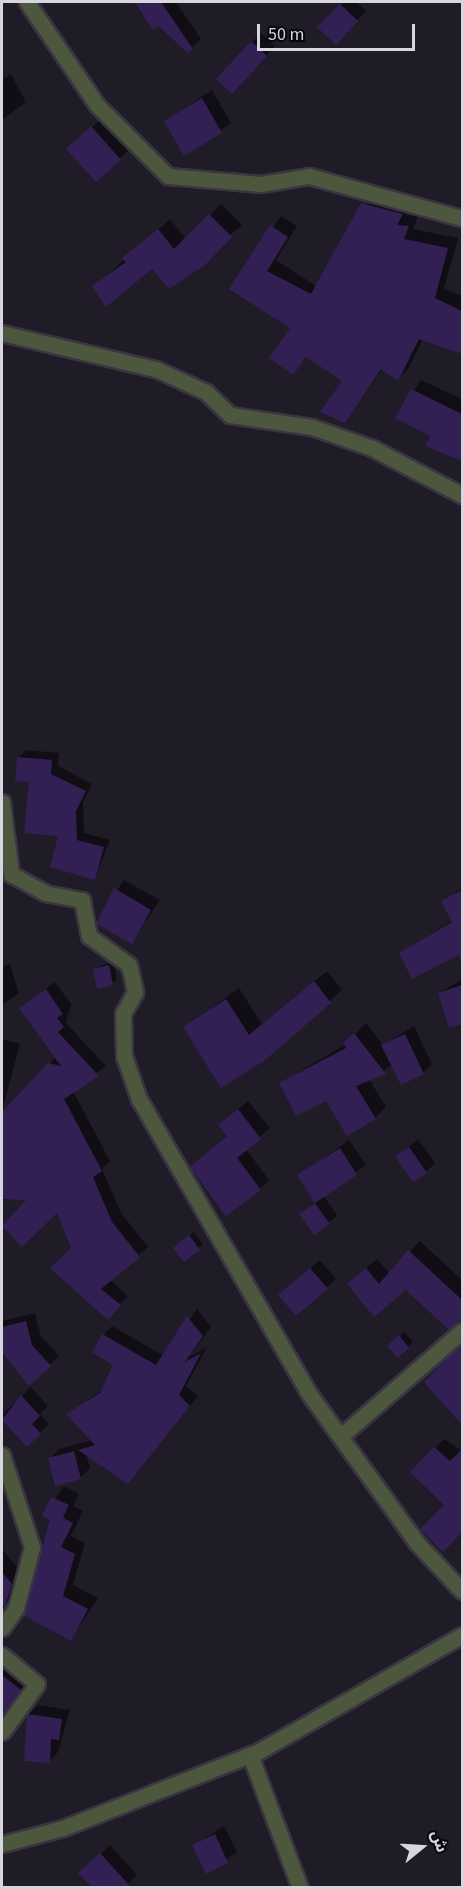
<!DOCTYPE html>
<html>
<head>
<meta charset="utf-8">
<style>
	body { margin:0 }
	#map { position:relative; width:464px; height:1889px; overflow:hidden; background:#1f1c27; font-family:"Source Sans 3","Noto Sans Arabic",sans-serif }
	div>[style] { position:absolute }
	.shadow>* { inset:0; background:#0007 }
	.building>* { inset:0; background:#322054 }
	.roads { filter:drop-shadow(2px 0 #393641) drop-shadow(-2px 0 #393641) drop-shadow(0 2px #393641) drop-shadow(0 -2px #393641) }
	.street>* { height:15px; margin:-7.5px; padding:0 7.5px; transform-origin:7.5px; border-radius:7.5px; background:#4d573e }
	span { translate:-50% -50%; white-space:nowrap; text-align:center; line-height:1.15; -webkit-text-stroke:5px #08070c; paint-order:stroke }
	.frame { position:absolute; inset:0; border:3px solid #d7d5de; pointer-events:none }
	.north { position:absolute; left:392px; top:1817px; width:60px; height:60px; -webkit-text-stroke:4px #08070c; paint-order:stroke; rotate:72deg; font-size:16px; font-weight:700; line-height:24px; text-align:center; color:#d7d5de }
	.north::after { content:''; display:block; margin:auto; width:21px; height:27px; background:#d7d5de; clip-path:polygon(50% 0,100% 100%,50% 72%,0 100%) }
	.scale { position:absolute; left:257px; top:24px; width:158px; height:27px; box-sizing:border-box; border:3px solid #d7d5de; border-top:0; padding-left:8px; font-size:18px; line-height:21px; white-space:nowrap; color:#d7d5de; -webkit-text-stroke:4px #08070c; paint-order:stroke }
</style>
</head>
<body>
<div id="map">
	<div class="shadow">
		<i style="clip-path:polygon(133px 2px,176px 2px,201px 39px,188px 51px,158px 24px,153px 28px)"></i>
		<i style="clip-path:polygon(344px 2px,356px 2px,366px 11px,336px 43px,320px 27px)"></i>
		<i style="clip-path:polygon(261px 33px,275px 46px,242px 83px,252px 42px)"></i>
		<i style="clip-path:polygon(11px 74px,26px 102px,2px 120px,2px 80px)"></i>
		<i style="clip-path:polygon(212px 90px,231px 123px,185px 154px,166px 121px)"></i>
		<i style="clip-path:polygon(102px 118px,130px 149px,96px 180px,77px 140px)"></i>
		<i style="clip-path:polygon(373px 193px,412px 203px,406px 215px,418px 216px,413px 229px,458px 238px,444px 288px,462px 296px,462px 354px,423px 339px,408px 369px,398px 379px,383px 368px,345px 421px,344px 380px,308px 356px,293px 373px,292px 328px,231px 288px,281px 216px,297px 226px,276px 260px,316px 286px)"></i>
		<i style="clip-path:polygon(221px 204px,242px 225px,169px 287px,152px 267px,94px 287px,170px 219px,186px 239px)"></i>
		<i style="clip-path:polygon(421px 380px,462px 399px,462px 457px,427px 445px,432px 436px,397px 417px)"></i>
		<i style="clip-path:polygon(26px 750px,59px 753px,58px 766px,92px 784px,83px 802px,84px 833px,110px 840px,95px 878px,60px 835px,18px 758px)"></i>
		<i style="clip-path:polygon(124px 880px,160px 900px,132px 942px,98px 919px)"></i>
		<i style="clip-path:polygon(462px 888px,462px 950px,413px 977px,401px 953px,453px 920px,443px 902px)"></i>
		<i style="clip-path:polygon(113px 961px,117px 979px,112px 983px,94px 969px)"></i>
		<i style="clip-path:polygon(10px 964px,19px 993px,2px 1005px,2px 967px)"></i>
		<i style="clip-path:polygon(327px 971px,342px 990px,264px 1059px,184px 1028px,239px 988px,262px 1024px)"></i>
		<i style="clip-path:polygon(462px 979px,462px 1022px,450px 1026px,439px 993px)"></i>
		<i style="clip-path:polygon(55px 982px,71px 1004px,66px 1023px,106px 1066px,73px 1091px,110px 1161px,102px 1169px,121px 1213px,148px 1247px,110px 1280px,128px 1296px,108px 1318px,57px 1211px,33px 1195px,2px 1200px,2px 1114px,56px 1057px,21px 1008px)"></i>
		<i style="clip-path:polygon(366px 1023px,383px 1045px,414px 1026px,432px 1064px,423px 1073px,393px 1065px,369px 1079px,386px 1107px,375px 1118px,281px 1083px,346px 1044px)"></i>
		<i style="clip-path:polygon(2px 1039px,20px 1044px,2px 1112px)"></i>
		<i style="clip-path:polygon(248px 1101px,270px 1128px,246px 1149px,269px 1180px,260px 1189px,192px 1167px,228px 1135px,230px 1116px)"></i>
		<i style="clip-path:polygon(418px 1139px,435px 1163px,426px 1172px,397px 1156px)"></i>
		<i style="clip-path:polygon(349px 1140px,366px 1165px,323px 1195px,337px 1215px,329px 1223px,301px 1214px,316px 1201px,299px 1176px)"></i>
		<i style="clip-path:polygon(194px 1232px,203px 1244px,184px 1260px,179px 1244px)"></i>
		<i style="clip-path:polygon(420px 1241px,462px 1280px,462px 1321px,406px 1288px,375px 1315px,359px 1274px,377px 1259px,390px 1274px)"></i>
		<i style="clip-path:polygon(320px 1260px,336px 1279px,296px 1314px,289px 1286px)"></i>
		<i style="clip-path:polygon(197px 1309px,211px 1327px,189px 1357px,207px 1347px,186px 1386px,198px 1396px,137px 1473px,86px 1453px,90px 1468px,81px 1477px,49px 1459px,59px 1449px,92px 1440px,68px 1414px,104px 1389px,115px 1364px,94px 1352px,104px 1334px,112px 1326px,164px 1356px)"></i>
		<i style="clip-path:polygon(35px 1313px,41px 1336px,59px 1356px,29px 1384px,2px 1349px,2px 1321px)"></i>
		<i style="clip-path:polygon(404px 1332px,413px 1342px,398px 1356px,389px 1346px)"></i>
		<i style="clip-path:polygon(462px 1346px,462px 1420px,461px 1422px,426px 1382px)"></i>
		<i style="clip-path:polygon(31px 1387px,48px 1406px,40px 1414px,49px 1424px,27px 1445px,2px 1415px)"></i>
		<i style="clip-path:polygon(444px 1439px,462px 1451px,462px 1528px,451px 1542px,446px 1505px,412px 1472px)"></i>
		<i style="clip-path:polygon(64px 1486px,79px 1494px,73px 1506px,83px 1511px,71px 1536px,85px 1543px,73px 1585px,98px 1598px,71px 1639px,25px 1614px,52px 1520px,44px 1515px)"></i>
		<i style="clip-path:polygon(2px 1549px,22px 1573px,18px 1591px,6px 1602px,2px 1602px)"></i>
		<i style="clip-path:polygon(2px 1661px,28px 1681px,2px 1716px)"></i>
		<i style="clip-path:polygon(38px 1705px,70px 1710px,58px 1752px,49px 1762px,29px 1714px)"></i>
		<i style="clip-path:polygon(224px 1826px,237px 1852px,206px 1872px,194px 1845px)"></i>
		<i style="clip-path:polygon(110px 1845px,137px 1875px,124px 1888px,94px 1888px,80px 1873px)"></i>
	</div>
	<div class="building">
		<i style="clip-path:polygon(134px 2px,161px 2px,193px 49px,188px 53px,158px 26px,153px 30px)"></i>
		<i style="clip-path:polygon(340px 4px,358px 21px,336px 45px,317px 27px)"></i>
		<i style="clip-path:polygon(251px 41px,267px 56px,232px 94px,216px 79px)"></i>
		<i style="clip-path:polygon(202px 98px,222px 133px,184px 156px,164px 121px)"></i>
		<i style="clip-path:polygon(91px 126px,121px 160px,96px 182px,66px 149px)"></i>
		<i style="clip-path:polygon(361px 203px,403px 214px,397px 225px,409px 226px,404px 239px,448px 248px,435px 298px,462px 311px,462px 354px,419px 339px,398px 381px,381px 369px,345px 423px,320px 412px,342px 381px,306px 357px,293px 375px,269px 358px,290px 328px,229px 289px,270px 225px,288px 237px,267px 271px,311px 294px)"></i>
		<i style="clip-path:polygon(209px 214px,232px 237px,205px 265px,169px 289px,152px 269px,106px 307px,92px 286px,126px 262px,122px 258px,158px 229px,174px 249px)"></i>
		<i style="clip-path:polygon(411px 389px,462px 414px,462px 461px,425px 446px,430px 436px,395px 418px)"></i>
		<i style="clip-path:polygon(17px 757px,52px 760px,51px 774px,86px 791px,76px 811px,77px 840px,104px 847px,95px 880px,50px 867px,58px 836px,24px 833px,29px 782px,15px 781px)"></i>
		<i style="clip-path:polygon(114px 888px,151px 910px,132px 944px,96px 924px)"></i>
		<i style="clip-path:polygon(462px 890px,462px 964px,458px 955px,412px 979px,399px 953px,452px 922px,441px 901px)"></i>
		<i style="clip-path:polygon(109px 965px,113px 985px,97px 989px,93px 969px)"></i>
		<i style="clip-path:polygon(314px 981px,331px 1003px,265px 1060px,221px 1088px,183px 1027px,226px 999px,249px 1035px)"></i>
		<i style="clip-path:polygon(462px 985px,462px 1024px,449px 1028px,438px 993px)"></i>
		<i style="clip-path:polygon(46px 989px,63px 1014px,57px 1018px,64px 1027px,58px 1032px,99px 1076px,64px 1099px,102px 1171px,93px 1177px,112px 1222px,140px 1257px,101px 1289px,121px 1305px,108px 1320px,50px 1268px,71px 1248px,57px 1213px,22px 1247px,2px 1226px,26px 1200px,2px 1199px,2px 1112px,48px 1063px,61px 1066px,19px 1008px)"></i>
		<i style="clip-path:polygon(354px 1033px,386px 1074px,356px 1086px,376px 1119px,347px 1136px,326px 1101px,296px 1116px,279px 1083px,346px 1048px,343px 1043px)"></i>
		<i style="clip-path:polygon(405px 1034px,424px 1074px,401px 1085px,381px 1045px)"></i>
		<i style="clip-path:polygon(238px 1109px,261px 1139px,237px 1158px,261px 1190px,226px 1216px,190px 1167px,227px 1136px,218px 1125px)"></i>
		<i style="clip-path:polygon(409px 1147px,427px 1173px,413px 1182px,395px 1156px)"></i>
		<i style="clip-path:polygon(340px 1148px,357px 1175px,315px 1203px,297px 1175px)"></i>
		<i style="clip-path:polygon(315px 1203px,330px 1224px,314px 1235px,299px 1214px)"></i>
		<i style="clip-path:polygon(189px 1235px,200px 1250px,184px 1262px,173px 1248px)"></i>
		<i style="clip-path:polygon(408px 1250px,462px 1300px,462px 1322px,449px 1330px,406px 1290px,374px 1317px,347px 1284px,366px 1268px,379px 1284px)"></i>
		<i style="clip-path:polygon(310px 1268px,328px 1289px,296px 1316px,278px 1295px)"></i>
		<i style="clip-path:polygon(187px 1316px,203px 1336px,185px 1362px,201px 1353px,179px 1395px,190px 1406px,128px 1484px,78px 1450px,95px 1445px,66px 1414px,100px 1393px,113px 1365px,92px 1352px,102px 1334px,156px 1365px)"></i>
		<i style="clip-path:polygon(26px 1321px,32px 1345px,51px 1366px,29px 1386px,2px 1352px,2px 1327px)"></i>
		<i style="clip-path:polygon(399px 1335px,409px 1348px,398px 1358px,387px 1346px)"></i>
		<i style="clip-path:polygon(462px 1343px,462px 1425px,424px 1382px)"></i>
		<i style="clip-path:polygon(21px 1395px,40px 1416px,32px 1424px,41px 1434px,27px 1447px,2px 1420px)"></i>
		<i style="clip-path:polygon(434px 1447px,450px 1461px,462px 1449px,462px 1532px,443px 1552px,420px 1529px,444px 1505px,410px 1472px)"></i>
		<i style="clip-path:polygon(74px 1451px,81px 1479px,55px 1486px,48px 1458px)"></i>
		<i style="clip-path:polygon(51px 1497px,69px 1505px,63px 1518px,73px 1523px,61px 1547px,75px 1554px,63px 1596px,88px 1609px,71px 1641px,23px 1615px,50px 1520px,42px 1516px)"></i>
		<i style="clip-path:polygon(2px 1572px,12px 1584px,5px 1606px,2px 1604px)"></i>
		<i style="clip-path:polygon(2px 1675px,21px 1690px,2px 1716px)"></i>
		<i style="clip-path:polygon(27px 1714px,62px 1719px,59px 1740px,51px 1739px,50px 1763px,24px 1761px)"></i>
		<i style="clip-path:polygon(215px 1834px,228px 1863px,206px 1874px,192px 1845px)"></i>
		<i style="clip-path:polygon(100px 1853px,131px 1887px,92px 1887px,78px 1873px)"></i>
	</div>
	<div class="roads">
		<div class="street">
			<i style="left:27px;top:2px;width:125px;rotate:55.8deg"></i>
			<i style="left:97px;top:105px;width:100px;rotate:45deg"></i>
			<i style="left:168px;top:176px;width:93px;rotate:4.9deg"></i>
			<i style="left:261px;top:184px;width:49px;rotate:-9.5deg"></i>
			<i style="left:309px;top:176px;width:159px;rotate:15.4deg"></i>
			<i style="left:2px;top:333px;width:158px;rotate:13.2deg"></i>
			<i style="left:156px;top:369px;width:55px;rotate:24.7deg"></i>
			<i style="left:206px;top:392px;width:33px;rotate:44deg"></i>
			<i style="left:230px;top:415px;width:83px;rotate:8.3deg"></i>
			<i style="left:312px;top:427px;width:64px;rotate:19.3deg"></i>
			<i style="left:372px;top:448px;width:102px;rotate:27.6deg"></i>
			<i style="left:2px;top:802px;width:73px;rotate:82.9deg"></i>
			<i style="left:11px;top:874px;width:39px;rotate:29deg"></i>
			<i style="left:45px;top:893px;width:38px;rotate:11deg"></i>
			<i style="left:82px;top:900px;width:37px;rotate:79deg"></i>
			<i style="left:89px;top:936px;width:49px;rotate:35.9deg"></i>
			<i style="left:129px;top:965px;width:28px;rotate:77deg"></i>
			<i style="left:135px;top:992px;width:25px;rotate:119deg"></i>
			<i style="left:123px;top:1014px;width:42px;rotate:88.6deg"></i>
			<i style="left:124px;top:1056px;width:46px;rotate:70.8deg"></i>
			<i style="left:139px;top:1099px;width:342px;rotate:60deg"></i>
			<i style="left:310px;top:1395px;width:184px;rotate:54.1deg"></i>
			<i style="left:418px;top:1544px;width:64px;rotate:46.9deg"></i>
			<i style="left:341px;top:1436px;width:160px;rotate:-41deg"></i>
			<i style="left:2px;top:1455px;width:97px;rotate:71.9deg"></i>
			<i style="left:32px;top:1547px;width:63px;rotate:104.7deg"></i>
			<i style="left:16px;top:1608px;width:24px;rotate:125deg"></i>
			<i style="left:2px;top:1655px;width:45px;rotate:39.6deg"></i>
			<i style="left:37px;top:1684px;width:59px;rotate:126.1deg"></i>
			<i style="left:250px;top:1755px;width:142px;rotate:69.4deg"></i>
			<i style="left:2px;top:1844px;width:63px;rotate:-14.7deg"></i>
			<i style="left:63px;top:1828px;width:211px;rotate:-21.4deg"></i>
			<i style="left:259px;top:1751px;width:234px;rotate:-29.7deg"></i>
		</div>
	</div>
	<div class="frame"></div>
	<div class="north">ش</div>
	<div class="scale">50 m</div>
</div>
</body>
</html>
